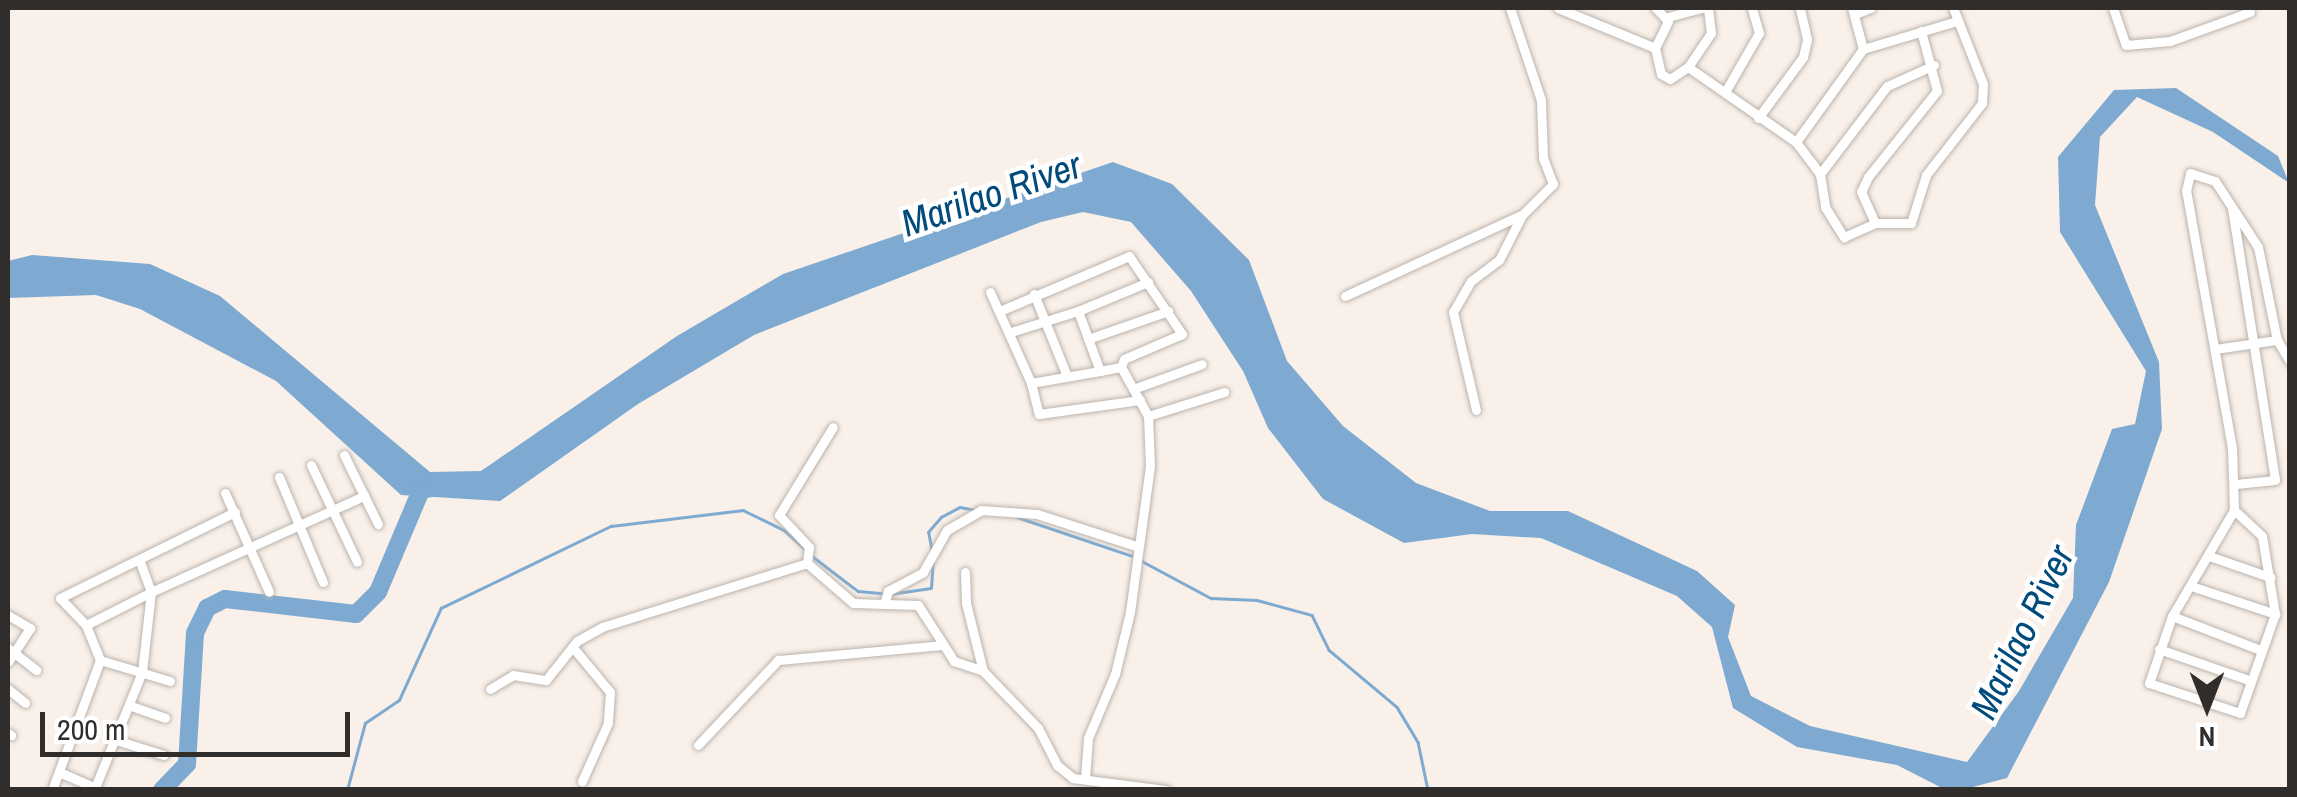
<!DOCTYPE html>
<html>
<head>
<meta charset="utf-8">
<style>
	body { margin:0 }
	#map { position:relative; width:2297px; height:797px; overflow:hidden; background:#f8f0e9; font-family:"Archivo Narrow",sans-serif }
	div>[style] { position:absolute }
	.water>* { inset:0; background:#7eaad1 }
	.stream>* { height:2.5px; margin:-1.25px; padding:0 1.25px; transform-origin:1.25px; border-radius:1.25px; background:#7eaad1 }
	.river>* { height:18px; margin:-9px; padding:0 9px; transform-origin:9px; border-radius:9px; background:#7eaad1 }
	.roads { filter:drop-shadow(0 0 2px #bbb3ac) drop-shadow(0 0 2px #bbb3ac) }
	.minor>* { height:9px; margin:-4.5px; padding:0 4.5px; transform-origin:4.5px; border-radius:4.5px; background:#fff }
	span { translate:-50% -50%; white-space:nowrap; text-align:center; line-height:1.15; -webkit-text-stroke:9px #fff; paint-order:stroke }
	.water-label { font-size:38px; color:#004b7c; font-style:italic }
	.frame { position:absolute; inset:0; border:10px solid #302d2a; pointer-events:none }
	.north { position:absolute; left:2157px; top:657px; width:100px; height:100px; -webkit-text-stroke:8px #fff; paint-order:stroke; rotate:180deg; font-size:28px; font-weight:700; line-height:40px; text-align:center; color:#302d2a }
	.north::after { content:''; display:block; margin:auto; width:35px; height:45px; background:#302d2a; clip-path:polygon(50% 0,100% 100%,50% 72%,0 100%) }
	.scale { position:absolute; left:40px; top:712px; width:310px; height:45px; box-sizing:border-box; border:5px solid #302d2a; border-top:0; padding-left:12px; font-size:30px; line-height:35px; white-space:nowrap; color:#302d2a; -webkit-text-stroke:8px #fff; paint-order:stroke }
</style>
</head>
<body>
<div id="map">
	<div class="water">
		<i style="clip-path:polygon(2176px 88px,2278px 156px,2289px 183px,2213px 132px,2137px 97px,2100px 137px,2095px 205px,2159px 362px,2162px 429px,2109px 582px,2007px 778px,1965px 789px,1944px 789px,1897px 765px,1797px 747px,1733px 708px,1712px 627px,1677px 596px,1541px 538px,1472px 534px,1404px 543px,1323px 499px,1268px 428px,1243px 371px,1191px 291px,1131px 222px,1083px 212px,1041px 222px,754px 335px,638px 404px,500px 501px,401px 495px,276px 381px,140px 309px,96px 295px,8px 298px,8px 261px,32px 255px,150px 264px,220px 296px,430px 472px,481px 471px,677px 336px,783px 274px,1113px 162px,1172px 184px,1249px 260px,1287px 361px,1343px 426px,1416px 483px,1490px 511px,1568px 511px,1697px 571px,1735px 605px,1728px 637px,1751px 696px,1810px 726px,1967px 762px,2019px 691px,2073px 598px,2076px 525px,2112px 429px,2135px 424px,2146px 371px,2060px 232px,2058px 157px,2114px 90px)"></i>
	</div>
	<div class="stream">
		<i style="left:1017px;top:517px;width:121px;rotate:18.7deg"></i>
		<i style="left:932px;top:552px;width:20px;rotate:-101deg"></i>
		<i style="left:928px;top:532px;width:20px;rotate:-49deg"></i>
		<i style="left:941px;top:517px;width:21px;rotate:-28deg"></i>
		<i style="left:960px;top:507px;width:15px;rotate:11deg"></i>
		<i style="left:812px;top:556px;width:58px;rotate:37.3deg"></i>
		<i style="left:858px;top:591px;width:24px;rotate:5deg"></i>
		<i style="left:1140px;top:560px;width:81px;rotate:28.2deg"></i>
		<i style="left:1211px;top:598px;width:46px;rotate:2.5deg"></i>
		<i style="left:1257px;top:600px;width:57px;rotate:15.3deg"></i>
		<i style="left:1312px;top:615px;width:39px;rotate:64deg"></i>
		<i style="left:1329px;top:650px;width:89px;rotate:40deg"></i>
		<i style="left:1397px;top:707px;width:41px;rotate:59deg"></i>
		<i style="left:1418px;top:742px;width:49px;rotate:78.2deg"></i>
		<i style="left:890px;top:594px;width:41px;rotate:-8.3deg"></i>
		<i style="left:931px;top:588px;width:28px;rotate:-86deg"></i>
		<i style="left:347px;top:790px;width:69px;rotate:-75deg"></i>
		<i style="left:365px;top:723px;width:41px;rotate:-34.1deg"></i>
		<i style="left:399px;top:700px;width:101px;rotate:-65.5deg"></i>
		<i style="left:441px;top:608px;width:189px;rotate:-25.8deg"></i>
		<i style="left:611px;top:526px;width:133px;rotate:-6.9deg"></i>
		<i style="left:743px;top:510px;width:46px;rotate:26deg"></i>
		<i style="left:784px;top:530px;width:30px;rotate:42deg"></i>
	</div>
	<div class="river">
		<i style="left:162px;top:790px;width:36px;rotate:-46deg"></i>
		<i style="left:187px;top:764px;width:131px;rotate:-86.5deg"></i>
		<i style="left:195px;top:633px;width:28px;rotate:-64deg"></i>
		<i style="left:207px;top:608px;width:20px;rotate:-27deg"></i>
		<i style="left:225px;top:599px;width:132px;rotate:6.5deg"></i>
		<i style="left:356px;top:614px;width:31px;rotate:-45deg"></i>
		<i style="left:378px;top:592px;width:111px;rotate:-67.1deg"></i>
		<i style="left:421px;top:490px;width:15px;rotate:-11deg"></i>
	</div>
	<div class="roads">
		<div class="minor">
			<i style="left:1558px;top:8px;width:105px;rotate:22.4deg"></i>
			<i style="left:1655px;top:48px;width:27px;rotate:77deg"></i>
			<i style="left:1661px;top:74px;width:10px;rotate:29deg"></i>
			<i style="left:1670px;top:79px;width:22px;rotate:-34deg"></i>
			<i style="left:1688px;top:67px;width:41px;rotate:-55.9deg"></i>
			<i style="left:1711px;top:33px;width:25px;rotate:-97deg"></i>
			<i style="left:2113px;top:8px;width:39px;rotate:71deg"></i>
			<i style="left:2126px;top:45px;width:44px;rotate:-5.2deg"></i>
			<i style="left:2170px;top:41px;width:85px;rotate:-19.9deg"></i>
			<i style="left:1855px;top:14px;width:17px;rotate:-21deg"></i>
			<i style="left:1668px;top:17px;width:35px;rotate:-15deg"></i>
			<i style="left:1655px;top:48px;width:30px;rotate:-64deg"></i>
			<i style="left:1668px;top:21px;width:18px;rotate:-133deg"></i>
			<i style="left:1863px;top:49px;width:98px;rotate:-16.6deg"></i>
			<i style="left:1934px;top:65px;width:51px;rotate:155.9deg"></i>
			<i style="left:1887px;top:86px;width:111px;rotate:127.3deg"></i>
			<i style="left:1820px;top:174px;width:33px;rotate:81deg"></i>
			<i style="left:1825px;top:207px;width:36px;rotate:58deg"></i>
			<i style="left:1844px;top:237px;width:34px;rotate:-24deg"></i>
			<i style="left:1875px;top:223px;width:36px"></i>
			<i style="left:1911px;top:223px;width:50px;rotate:-72.6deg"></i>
			<i style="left:1926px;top:175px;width:91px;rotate:-52.1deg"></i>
			<i style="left:1982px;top:103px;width:19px;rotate:-87deg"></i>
			<i style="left:1983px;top:84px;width:82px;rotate:-111.5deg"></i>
			<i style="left:1688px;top:67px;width:131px;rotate:34.8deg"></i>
			<i style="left:1796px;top:142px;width:40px;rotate:53deg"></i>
			<i style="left:1725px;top:92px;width:68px;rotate:-60deg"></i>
			<i style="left:1759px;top:33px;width:26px;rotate:-106deg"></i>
			<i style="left:1758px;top:118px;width:76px;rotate:-53.6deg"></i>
			<i style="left:1803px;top:57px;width:18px;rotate:-77deg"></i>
			<i style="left:1807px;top:39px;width:32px;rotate:-103deg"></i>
			<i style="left:1796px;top:142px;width:115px;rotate:-54.2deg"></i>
			<i style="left:1863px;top:49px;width:42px;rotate:-105deg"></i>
			<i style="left:2232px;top:208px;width:275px;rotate:81deg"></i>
			<i style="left:2275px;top:480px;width:39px;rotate:174deg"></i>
			<i style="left:1875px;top:223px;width:34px;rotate:-114deg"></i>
			<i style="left:1861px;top:192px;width:17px;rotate:-65deg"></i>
			<i style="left:1868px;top:177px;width:110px;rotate:-51.3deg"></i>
			<i style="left:1937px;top:91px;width:62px;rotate:-104.9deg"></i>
			<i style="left:990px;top:292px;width:100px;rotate:65.7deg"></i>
			<i style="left:1031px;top:383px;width:70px;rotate:-9.9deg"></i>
			<i style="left:1034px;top:294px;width:88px;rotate:68.1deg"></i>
			<i style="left:1345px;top:296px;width:192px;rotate:-24.7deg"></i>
			<i style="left:1002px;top:310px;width:138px;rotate:-23deg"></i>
			<i style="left:1129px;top:256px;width:94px;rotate:55.8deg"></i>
			<i style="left:1182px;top:334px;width:63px;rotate:156.7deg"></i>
			<i style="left:1124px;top:359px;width:9px;rotate:111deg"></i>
			<i style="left:1078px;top:311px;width:76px;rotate:-22.5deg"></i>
			<i style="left:1011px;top:332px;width:70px;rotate:-17.4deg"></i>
			<i style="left:1078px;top:311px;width:64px;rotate:69.9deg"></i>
			<i style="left:1100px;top:371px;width:21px;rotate:-11deg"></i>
			<i style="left:1121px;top:367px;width:56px;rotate:61.1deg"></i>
			<i style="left:1148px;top:416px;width:50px;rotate:87.7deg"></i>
			<i style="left:1150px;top:466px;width:147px;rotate:97.8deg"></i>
			<i style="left:1130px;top:612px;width:64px;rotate:103.6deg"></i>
			<i style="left:1115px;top:674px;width:69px;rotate:112.9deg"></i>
			<i style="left:1088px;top:738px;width:40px;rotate:94.3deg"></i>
			<i style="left:1088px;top:339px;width:85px;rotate:-19.3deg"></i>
			<i style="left:2215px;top:349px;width:63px;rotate:-8.3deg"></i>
			<i style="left:1031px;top:383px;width:32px;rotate:76deg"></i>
			<i style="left:1039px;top:414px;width:102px;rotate:-7.9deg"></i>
			<i style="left:1133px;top:389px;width:73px;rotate:-19.9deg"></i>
			<i style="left:1476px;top:410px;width:101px;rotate:-103.2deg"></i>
			<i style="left:1453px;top:312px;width:36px;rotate:-60deg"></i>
			<i style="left:1471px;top:281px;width:35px;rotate:-37deg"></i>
			<i style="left:1499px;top:260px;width:51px;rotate:-62.9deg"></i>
			<i style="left:1522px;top:215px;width:44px;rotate:-45deg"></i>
			<i style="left:1553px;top:184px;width:28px;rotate:-111deg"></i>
			<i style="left:1543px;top:158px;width:58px;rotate:-92deg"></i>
			<i style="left:1541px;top:100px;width:97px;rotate:-108.6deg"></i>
			<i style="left:1148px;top:416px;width:80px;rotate:-17.5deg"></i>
			<i style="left:344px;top:455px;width:77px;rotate:63.8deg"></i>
			<i style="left:311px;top:465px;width:107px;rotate:64.6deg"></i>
			<i style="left:279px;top:477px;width:114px;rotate:67.3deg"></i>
			<i style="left:225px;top:493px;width:108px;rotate:66deg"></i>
			<i style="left:2234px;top:510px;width:123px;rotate:120.3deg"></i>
			<i style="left:2172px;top:616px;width:71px;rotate:108.9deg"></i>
			<i style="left:2149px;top:683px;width:96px;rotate:18.2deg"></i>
			<i style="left:2240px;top:713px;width:105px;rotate:-70.5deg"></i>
			<i style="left:2275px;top:614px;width:79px;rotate:-99.5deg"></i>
			<i style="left:2262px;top:536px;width:38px;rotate:-137deg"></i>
			<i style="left:2234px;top:510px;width:62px;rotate:-91.8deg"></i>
			<i style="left:2232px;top:448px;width:261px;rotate:-100.1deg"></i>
			<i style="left:2186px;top:191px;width:18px;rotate:-77deg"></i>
			<i style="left:2190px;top:173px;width:26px;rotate:18deg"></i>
			<i style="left:2215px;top:181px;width:79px;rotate:56.9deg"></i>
			<i style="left:2258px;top:247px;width:95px;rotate:78.5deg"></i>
			<i style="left:2277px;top:340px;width:26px;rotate:59deg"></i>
			<i style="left:2209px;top:556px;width:65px;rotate:19deg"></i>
			<i style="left:807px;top:563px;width:16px;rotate:-83deg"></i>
			<i style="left:809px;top:547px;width:44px;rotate:-133.2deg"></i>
			<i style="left:779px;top:515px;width:103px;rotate:-58.5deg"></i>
			<i style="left:965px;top:572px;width:31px;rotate:88deg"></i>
			<i style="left:966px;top:603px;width:70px;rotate:76deg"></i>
			<i style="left:2191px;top:586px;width:89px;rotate:18.4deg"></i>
			<i style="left:884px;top:604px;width:14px;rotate:-73deg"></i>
			<i style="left:888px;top:591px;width:40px;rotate:-28deg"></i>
			<i style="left:923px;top:572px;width:48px;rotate:-60.3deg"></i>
			<i style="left:947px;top:530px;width:39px;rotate:-30deg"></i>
			<i style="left:981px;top:510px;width:56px;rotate:4.1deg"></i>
			<i style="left:1037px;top:514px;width:104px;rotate:17.9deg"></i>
			<i style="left:8px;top:615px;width:26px;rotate:31deg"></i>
			<i style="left:30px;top:628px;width:40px;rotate:122.9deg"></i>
			<i style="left:2172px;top:616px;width:92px;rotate:21deg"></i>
			<i style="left:86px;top:625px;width:73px;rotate:-26.9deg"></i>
			<i style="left:151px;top:592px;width:35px;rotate:-110deg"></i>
			<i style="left:8px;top:648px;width:36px;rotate:38deg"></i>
			<i style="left:2159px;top:649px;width:95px;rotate:19deg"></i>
			<i style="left:575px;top:650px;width:55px;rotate:50.2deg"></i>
			<i style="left:610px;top:692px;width:31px;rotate:94deg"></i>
			<i style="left:608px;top:723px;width:64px;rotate:114.1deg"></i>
			<i style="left:100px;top:660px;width:73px;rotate:16.7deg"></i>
			<i style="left:8px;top:689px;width:22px;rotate:39deg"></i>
			<i style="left:490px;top:689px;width:27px;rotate:-31deg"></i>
			<i style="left:513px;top:675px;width:33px;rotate:9deg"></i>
			<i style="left:546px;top:680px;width:50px;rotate:-51.5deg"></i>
			<i style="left:577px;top:641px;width:29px;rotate:-29deg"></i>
			<i style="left:602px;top:627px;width:215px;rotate:-17.3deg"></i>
			<i style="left:807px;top:563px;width:61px;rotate:41deg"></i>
			<i style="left:853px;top:603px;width:65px;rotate:1.8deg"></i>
			<i style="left:918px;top:605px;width:67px;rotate:57.3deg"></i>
			<i style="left:954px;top:661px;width:31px;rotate:19deg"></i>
			<i style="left:983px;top:671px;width:79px;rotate:46deg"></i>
			<i style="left:1038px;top:728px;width:42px;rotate:62.8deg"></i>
			<i style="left:1057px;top:765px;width:21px;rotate:39deg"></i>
			<i style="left:1073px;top:778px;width:94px;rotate:7.4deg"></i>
			<i style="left:131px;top:706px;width:36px;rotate:19deg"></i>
			<i style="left:8px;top:733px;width:4px;rotate:34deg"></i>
			<i style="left:116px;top:740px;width:50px;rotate:17.4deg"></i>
			<i style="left:698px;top:745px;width:117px;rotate:-46.7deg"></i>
			<i style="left:778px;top:660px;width:165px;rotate:-5.2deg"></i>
			<i style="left:59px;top:772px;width:40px;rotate:23.4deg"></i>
			<i style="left:52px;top:790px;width:139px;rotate:-69.7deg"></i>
			<i style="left:100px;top:660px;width:38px;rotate:-112deg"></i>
			<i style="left:86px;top:625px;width:37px;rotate:-134deg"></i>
			<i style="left:60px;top:598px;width:195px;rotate:-26.2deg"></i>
			<i style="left:94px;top:790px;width:127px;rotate:-67.9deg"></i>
			<i style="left:142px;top:672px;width:81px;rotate:-83.6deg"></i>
			<i style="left:151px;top:592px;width:234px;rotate:-24.3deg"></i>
		</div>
	</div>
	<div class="water-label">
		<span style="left:991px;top:194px;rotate:-19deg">Marilao River</span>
		<span style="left:2022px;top:632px;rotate:-64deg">Marilao River</span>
	</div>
	<div class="frame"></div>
	<div class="north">N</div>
	<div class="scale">200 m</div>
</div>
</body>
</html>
